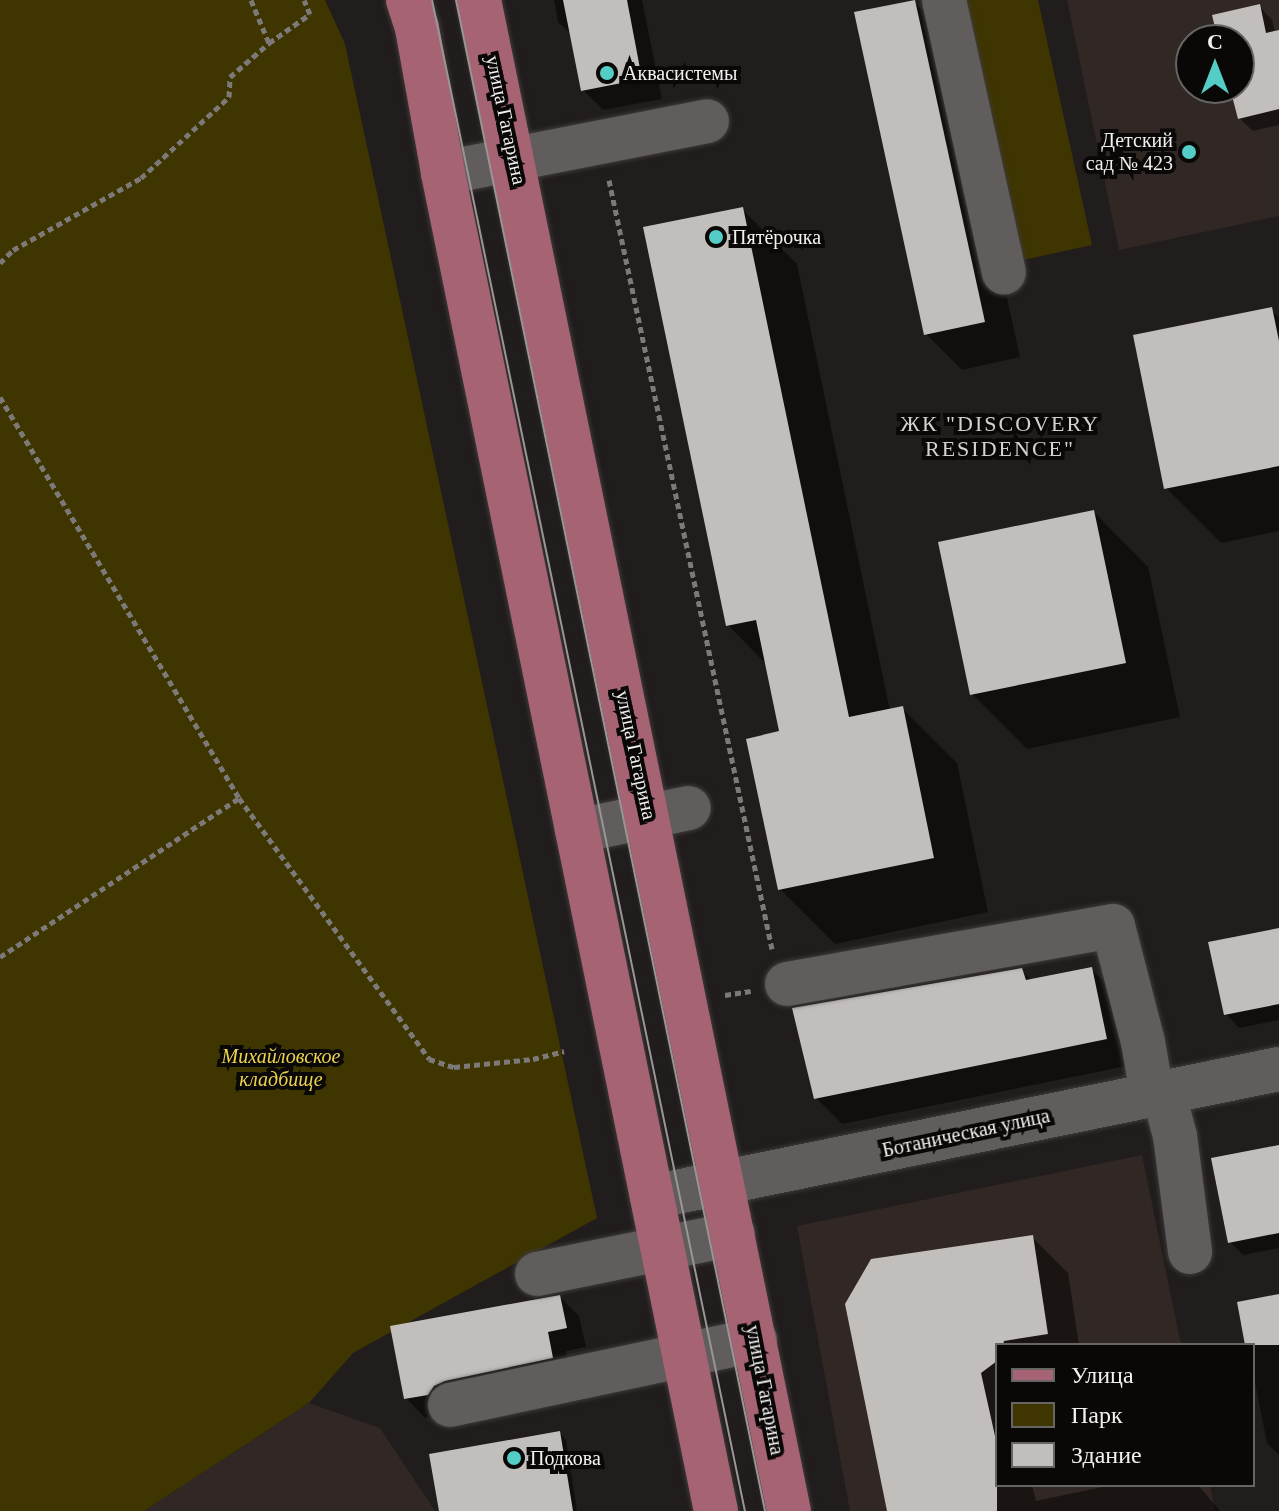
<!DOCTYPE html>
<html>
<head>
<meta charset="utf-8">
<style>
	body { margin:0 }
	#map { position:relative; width:1279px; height:1511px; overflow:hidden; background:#211d1c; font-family:"Times New Roman",serif }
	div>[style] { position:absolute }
	.built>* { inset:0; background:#312724 }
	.green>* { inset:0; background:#3e3500 }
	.shadow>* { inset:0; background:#0007 }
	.building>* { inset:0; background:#c2bebb }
	.path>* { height:5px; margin-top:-2.5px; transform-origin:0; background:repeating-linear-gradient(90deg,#7c7978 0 6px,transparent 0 10px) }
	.roads { filter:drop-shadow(0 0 2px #3d3a39) drop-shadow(0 0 2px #3d3a39) }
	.minor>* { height:44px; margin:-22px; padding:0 22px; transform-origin:22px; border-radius:22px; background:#615d5c }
	.major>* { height:44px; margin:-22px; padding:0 22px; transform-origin:22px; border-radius:22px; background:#a56373 }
	.tram>* { height:2px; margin:-1px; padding:0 1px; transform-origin:1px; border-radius:1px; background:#999695 }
	.dots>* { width:22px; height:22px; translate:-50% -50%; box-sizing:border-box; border:4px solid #090807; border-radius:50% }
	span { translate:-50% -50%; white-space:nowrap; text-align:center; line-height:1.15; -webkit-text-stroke:8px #090807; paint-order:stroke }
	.poi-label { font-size:20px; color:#f3f0f0 }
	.left { translate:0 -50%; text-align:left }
	.right { translate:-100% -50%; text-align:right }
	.street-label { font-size:20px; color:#f3f0f0 }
	.park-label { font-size:20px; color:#eed44e; font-style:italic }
	.neighbourhood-label { font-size:22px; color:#d6d0cf; letter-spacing:2px }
	.legend { position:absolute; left:995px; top:1343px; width:260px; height:144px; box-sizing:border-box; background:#090807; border:2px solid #676564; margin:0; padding:10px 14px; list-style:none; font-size:24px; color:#f3f0f0 }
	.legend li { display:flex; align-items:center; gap:16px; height:40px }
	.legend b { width:40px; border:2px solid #676564 }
	.north { position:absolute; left:1175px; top:24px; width:80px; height:80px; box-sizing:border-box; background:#090807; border:2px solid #676564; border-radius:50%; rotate:0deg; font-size:22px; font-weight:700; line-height:32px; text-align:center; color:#f3f0f0 }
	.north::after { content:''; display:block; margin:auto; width:28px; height:36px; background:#54cdc7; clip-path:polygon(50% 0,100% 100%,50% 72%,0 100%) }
</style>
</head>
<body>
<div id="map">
	<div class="built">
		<i style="clip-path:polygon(evenodd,1067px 0,1279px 0,1279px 216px,1119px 250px,1067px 0,1191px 40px,1239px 40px,1239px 88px,1191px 88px,1191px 40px)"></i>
		<i style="clip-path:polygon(1142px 1155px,1181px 1345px,997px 1345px,997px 1485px,1210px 1485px,1215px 1511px,850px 1511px,797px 1226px)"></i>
		<i style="clip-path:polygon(309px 1403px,380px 1428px,435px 1511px,144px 1511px)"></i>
	</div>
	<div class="green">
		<i style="clip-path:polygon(0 0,325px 0,345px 44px,597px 1218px,353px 1353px,309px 1403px,144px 1511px,0 1511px)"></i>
		<i style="clip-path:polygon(966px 0,1038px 0,1092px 245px,1023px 260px)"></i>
	</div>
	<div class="shadow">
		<i style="clip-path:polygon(554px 0,642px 0,662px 99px,603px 110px,583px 90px,572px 35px,558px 22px)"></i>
		<i style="clip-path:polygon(914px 2px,950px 38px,1020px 357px,962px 370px,926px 334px)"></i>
		<i style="clip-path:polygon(1259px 6px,1272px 20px,1275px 33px,1279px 32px,1279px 125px,1253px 131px,1239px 118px,1232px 88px,1239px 88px,1239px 40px,1220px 40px)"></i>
		<i style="clip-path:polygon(742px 209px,797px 264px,890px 711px,902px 708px,957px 763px,988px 912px,835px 944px,780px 889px,781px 733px,767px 665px,728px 625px)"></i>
		<i style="clip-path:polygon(1271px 310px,1279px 317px,1279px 531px,1221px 543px,1166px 488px)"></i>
		<i style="clip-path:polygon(1094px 512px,1148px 567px,1180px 717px,1027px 749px,972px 694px)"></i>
		<i style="clip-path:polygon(1279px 930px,1279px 1020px,1239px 1028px,1226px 1014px)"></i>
		<i style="clip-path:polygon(1091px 969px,1118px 995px,1132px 1065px,842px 1124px,816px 1098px,1021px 970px,1032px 981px)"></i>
		<i style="clip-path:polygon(1279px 1147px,1279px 1248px,1243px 1255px,1230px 1242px)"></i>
		<i style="clip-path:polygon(1032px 1237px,1068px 1273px,1079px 1345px,997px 1345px,997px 1485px,1032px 1485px,1036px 1501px,1112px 1485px,1198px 1485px,1220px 1511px,889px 1511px)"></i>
		<i style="clip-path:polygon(1279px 1296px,1279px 1455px,1267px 1443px,1253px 1373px,1253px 1345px,1248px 1345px)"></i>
		<i style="clip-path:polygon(560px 1297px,579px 1316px,586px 1347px,566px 1351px,571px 1376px,425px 1418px,406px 1398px)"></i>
		<i style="clip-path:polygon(560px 1433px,566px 1440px,577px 1511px,441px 1511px)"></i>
	</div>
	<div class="building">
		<i style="clip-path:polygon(563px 0,627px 0,642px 79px,581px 91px)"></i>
		<i style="clip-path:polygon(915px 0,985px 322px,924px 335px,854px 12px)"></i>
		<i style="clip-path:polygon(1260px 4px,1266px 33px,1279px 30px,1279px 109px,1238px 119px,1230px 88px,1239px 88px,1239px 40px,1218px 40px,1212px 15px)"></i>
		<i style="clip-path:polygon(743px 207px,849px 717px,903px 706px,934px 858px,778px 890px,746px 739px,779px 731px,756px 620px,726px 626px,643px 227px)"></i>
		<i style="clip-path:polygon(1272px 307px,1279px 341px,1279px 466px,1164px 489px,1133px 335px)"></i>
		<i style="clip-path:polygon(1094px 510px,1126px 663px,970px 695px,938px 542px)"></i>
		<i style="clip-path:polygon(1279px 928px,1279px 1004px,1224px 1015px,1208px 942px)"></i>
		<i style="clip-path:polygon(1092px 967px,1107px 1039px,814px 1099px,792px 1008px,1022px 968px,1026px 980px)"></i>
		<i style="clip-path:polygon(1279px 1145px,1279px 1233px,1228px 1243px,1211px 1158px)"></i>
		<i style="clip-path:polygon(1033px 1235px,1048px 1334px,1004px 1341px,1003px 1345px,997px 1345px,997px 1361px,981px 1373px,997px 1445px,997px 1511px,887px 1511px,845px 1304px,871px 1259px)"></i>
		<i style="clip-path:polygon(1279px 1294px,1279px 1345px,1245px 1345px,1237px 1302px)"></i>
		<i style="clip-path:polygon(560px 1295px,567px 1328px,548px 1332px,553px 1358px,445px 1381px,434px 1386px,428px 1395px,404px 1399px,390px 1326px)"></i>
		<i style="clip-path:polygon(560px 1431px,573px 1511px,439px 1511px,429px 1454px)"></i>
	</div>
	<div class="path">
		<i style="left:251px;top:0;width:47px;rotate:67.3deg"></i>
		<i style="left:269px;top:43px;width:50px;rotate:-35.3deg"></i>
		<i style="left:310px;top:14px;width:15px;rotate:-113deg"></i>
		<i style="left:609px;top:180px;width:786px;rotate:78.03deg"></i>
		<i style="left:0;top:263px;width:18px;rotate:-45deg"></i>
		<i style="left:13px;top:250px;width:147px;rotate:-29.4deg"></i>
		<i style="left:141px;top:178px;width:120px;rotate:-42.6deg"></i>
		<i style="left:229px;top:97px;width:20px;rotate:-87deg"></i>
		<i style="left:230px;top:77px;width:52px;rotate:-41.1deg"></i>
		<i style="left:0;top:397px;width:467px;rotate:59.2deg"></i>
		<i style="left:239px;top:798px;width:323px;rotate:53.9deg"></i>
		<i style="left:429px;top:1059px;width:26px;rotate:18deg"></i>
		<i style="left:454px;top:1067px;width:79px;rotate:-5.8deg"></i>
		<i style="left:533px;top:1059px;width:32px;rotate:-14deg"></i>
		<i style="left:0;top:957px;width:287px;rotate:-33.6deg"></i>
		<i style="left:725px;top:995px;width:26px;rotate:-9deg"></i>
	</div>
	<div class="roads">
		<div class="minor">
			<i style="left:944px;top:0;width:279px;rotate:77.6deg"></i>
			<i style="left:443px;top:173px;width:269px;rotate:-11.1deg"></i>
			<i style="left:577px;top:831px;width:114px;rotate:-11.6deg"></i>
			<i style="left:787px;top:984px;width:331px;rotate:-10.1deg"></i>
			<i style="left:1113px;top:926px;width:120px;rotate:75.5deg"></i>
			<i style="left:1143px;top:1042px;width:53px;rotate:80.2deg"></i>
			<i style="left:1163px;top:1091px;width:47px;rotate:75.1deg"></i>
			<i style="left:1175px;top:1136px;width:117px;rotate:82.6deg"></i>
			<i style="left:652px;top:1197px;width:640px;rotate:-11.54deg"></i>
			<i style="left:537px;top:1274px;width:200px;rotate:-11.5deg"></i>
			<i style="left:450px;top:1405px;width:312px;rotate:-12deg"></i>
		</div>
		<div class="major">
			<i style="left:408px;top:0;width:29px;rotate:72deg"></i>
			<i style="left:417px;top:28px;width:147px;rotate:79.8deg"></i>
			<i style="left:443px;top:173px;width:1366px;rotate:78.47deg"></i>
			<i style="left:479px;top:0;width:1542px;rotate:78.41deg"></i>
		</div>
	</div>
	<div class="tram">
		<i style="left:432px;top:0;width:1543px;rotate:78.3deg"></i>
		<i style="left:456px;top:0;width:1542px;rotate:78.44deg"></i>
	</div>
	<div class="dots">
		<i style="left:607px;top:73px;background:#54cdc7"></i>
		<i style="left:1189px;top:152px;background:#54cdc7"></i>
		<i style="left:716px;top:237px;background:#54cdc7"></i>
		<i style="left:514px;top:1458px;background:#54cdc7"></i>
	</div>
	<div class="poi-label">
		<span class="left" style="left:623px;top:73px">Аквасистемы</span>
		<span class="right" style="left:1173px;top:152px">Детский<br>сад № 423</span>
		<span class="left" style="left:732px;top:237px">Пятёрочка</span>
		<span class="left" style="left:530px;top:1458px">Подкова</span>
	</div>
	<div class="street-label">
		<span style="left:506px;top:120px;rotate:78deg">улица Гагарина</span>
		<span style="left:636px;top:755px;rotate:78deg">улица Гагарина</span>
		<span style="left:966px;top:1133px;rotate:-12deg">Ботаническая улица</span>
		<span style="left:765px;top:1390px;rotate:79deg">улица Гагарина</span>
	</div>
	<div class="park-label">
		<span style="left:281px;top:1068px">Михайловское<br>кладбище</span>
	</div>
	<div class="neighbourhood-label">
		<span style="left:1000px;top:436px">ЖК "DISCOVERY<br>RESIDENCE"</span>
	</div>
	<ul class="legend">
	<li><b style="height:10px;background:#a56373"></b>Улица</li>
	<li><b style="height:22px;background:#3e3500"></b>Парк</li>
	<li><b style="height:22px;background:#c2bebb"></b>Здание</li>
	</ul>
	<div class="north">С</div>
</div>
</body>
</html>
